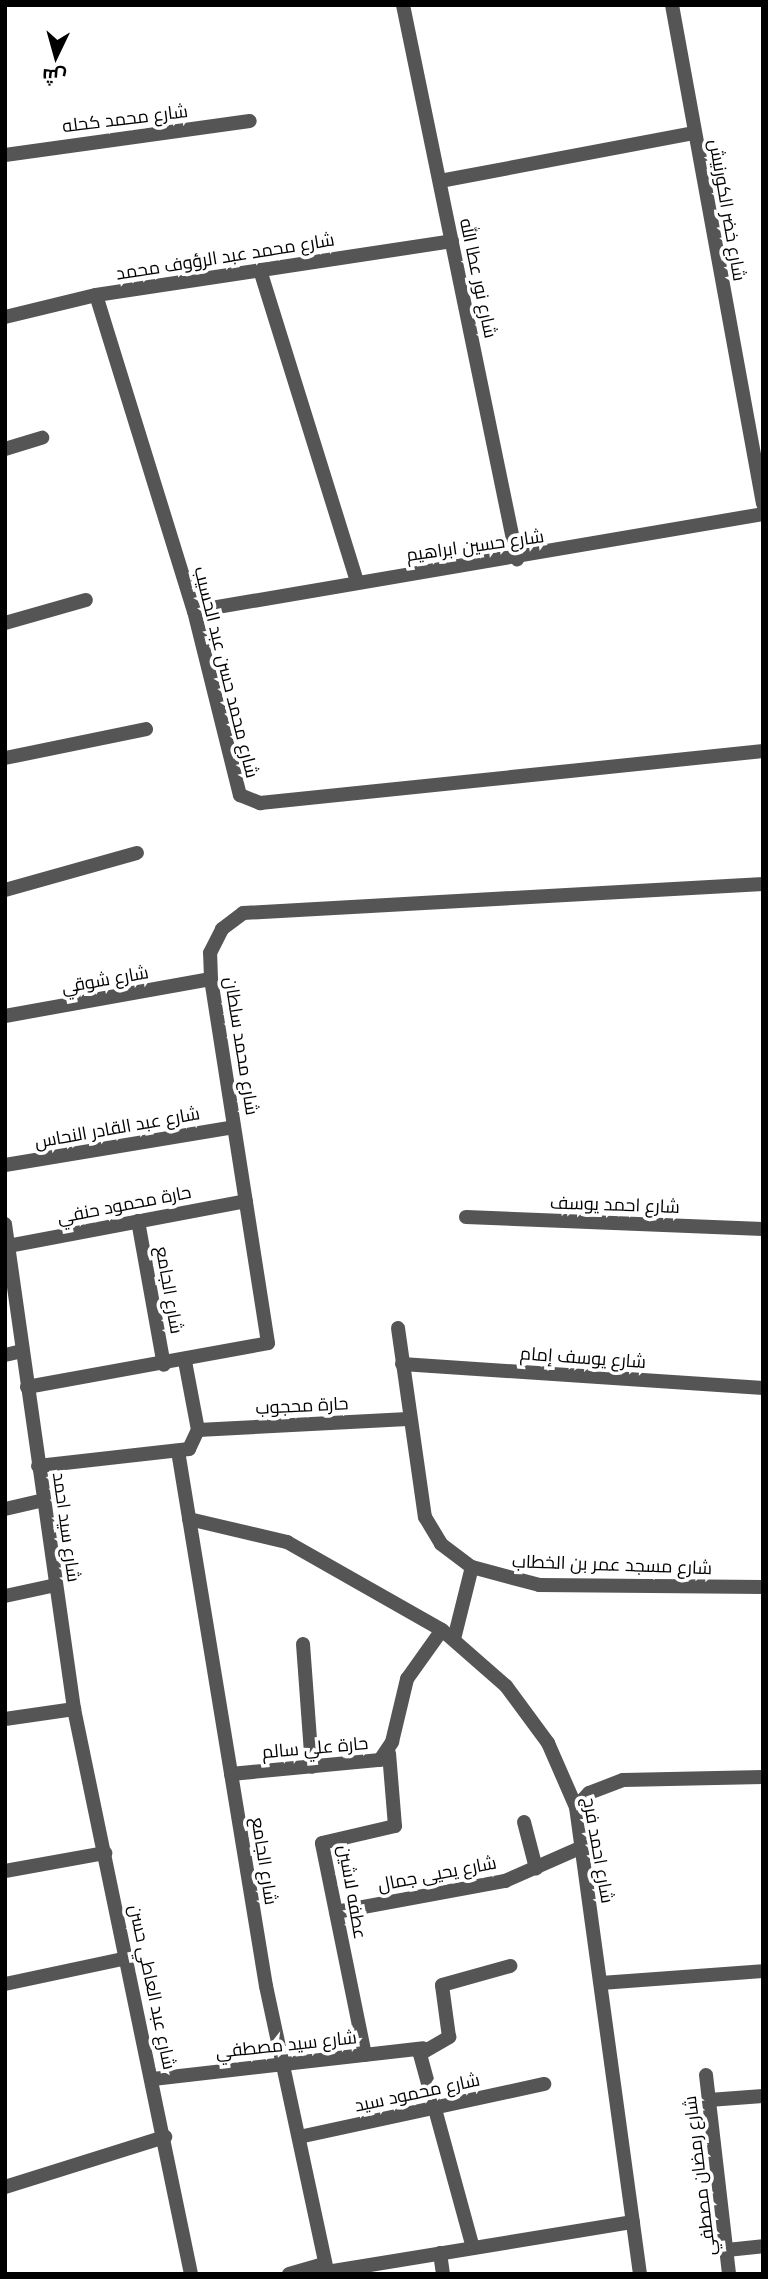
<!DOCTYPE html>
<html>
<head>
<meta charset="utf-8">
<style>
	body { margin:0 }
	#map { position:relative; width:768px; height:2279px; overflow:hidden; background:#fff; font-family:"Noto Sans",Cairo,sans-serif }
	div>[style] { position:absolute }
	.minor>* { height:14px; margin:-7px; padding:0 7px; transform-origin:7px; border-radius:7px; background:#555 }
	span { translate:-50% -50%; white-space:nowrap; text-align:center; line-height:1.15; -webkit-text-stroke:7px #fff; paint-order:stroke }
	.street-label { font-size:18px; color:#000 }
	.frame { position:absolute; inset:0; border:7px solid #000; pointer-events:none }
	.north { position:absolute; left:21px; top:21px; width:70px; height:70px; -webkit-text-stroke:5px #fff; paint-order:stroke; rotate:185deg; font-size:19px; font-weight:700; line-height:28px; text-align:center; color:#000 }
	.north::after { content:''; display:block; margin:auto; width:24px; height:32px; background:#000; clip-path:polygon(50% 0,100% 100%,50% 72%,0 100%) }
</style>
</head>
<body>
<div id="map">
	<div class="minor">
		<i style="left:403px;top:5px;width:566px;rotate:78.37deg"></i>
		<i style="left:672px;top:5px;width:507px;rotate:79.66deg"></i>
		<i style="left:5px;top:155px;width:247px;rotate:-7.9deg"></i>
		<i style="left:440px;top:181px;width:259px;rotate:-10.7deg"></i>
		<i style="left:260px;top:270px;width:326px;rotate:72.7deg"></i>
		<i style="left:96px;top:295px;width:331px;rotate:72.8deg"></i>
		<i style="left:194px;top:611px;width:190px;rotate:76deg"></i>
		<i style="left:240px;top:795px;width:22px;rotate:22deg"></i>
		<i style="left:260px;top:803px;width:506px;rotate:-5.9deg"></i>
		<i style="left:5px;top:317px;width:94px;rotate:-13.6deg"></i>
		<i style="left:96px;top:295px;width:360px;rotate:-8.6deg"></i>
		<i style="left:5px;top:449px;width:39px;rotate:-17deg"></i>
		<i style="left:194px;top:611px;width:577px;rotate:-9.67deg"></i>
		<i style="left:5px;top:623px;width:84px;rotate:-15.9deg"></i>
		<i style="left:5px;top:758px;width:144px;rotate:-11.6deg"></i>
		<i style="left:5px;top:890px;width:137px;rotate:-15.7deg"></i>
		<i style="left:5px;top:1016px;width:209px;rotate:-10.2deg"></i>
		<i style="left:5px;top:1165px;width:232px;rotate:-9.4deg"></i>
		<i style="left:466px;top:1217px;width:297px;rotate:2.3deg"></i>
		<i style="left:138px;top:1221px;width:146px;rotate:79.8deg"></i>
		<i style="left:5px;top:1224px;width:490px;rotate:81.9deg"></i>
		<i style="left:74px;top:1709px;width:577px;rotate:78.3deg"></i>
		<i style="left:8px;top:1246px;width:242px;rotate:-10.7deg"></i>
		<i style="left:398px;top:1328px;width:191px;rotate:81.9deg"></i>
		<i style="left:425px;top:1517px;width:31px;rotate:59deg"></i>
		<i style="left:441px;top:1544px;width:39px;rotate:37deg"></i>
		<i style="left:472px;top:1567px;width:69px;rotate:15deg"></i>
		<i style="left:539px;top:1585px;width:224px;rotate:0.5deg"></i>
		<i style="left:5px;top:1355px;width:17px;rotate:-13deg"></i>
		<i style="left:402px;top:1364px;width:362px;rotate:3.8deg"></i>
		<i style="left:27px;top:1387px;width:245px;rotate:-10.3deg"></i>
		<i style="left:268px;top:1343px;width:368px;rotate:-98.9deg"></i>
		<i style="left:211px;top:979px;width:26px;rotate:-92deg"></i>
		<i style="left:210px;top:953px;width:27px;rotate:-63deg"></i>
		<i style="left:222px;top:929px;width:26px;rotate:-37deg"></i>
		<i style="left:243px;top:913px;width:521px;rotate:-3.19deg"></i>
		<i style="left:198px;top:1430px;width:210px;rotate:-3deg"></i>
		<i style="left:178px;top:1451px;width:542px;rotate:80.66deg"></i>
		<i style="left:266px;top:1986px;width:295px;rotate:77.9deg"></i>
		<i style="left:38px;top:1466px;width:152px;rotate:-6.4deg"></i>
		<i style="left:189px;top:1449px;width:21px;rotate:-65deg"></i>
		<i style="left:198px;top:1430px;width:70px;rotate:-100.7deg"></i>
		<i style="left:5px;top:1509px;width:40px;rotate:-13deg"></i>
		<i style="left:189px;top:1519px;width:101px;rotate:13.2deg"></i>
		<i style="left:287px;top:1542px;width:178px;rotate:29.6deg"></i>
		<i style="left:442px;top:1630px;width:85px;rotate:41.2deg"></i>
		<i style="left:506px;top:1686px;width:71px;rotate:53.6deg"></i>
		<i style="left:548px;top:1743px;width:70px;rotate:66.4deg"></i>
		<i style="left:576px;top:1807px;width:471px;rotate:82.2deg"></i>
		<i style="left:5px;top:1596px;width:52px;rotate:-12.2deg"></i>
		<i style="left:454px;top:1639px;width:74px;rotate:-76deg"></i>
		<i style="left:303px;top:1644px;width:123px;rotate:85.8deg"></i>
		<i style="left:5px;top:1719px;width:70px;rotate:-8.2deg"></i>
		<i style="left:231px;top:1774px;width:150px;rotate:-5.4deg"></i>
		<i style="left:380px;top:1760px;width:22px;rotate:-56deg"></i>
		<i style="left:392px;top:1742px;width:65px;rotate:-76.6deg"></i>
		<i style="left:407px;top:1679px;width:60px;rotate:-54.5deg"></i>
		<i style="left:576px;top:1807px;width:19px;rotate:-47deg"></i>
		<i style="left:589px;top:1793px;width:36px;rotate:-21deg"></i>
		<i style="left:623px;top:1780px;width:140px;rotate:-1.2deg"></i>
		<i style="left:524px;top:1822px;width:48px;rotate:75.4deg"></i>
		<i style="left:5px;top:1871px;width:102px;rotate:-10.2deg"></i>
		<i style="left:336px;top:1912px;width:172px;rotate:-10.4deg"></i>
		<i style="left:505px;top:1881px;width:84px;rotate:-23.8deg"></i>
		<i style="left:601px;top:1983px;width:162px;rotate:-4.2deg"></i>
		<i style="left:5px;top:1984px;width:125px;rotate:-12deg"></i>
		<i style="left:365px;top:2055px;width:216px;rotate:-101.5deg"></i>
		<i style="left:322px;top:1843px;width:75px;rotate:-13.1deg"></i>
		<i style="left:395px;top:1826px;width:73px;rotate:-94.7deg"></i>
		<i style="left:706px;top:2075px;width:200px;rotate:83.4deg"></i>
		<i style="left:153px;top:2079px;width:272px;rotate:-6.5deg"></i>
		<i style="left:709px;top:2100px;width:54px;rotate:-4.2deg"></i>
		<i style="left:299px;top:2137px;width:251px;rotate:-12.2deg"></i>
		<i style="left:5px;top:2187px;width:168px;rotate:-17.4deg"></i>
		<i style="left:473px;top:2248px;width:201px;rotate:-105.3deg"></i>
		<i style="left:420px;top:2054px;width:34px;rotate:-30deg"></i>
		<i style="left:449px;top:2037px;width:52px;rotate:-97.7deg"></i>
		<i style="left:442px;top:1985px;width:71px;rotate:-15.6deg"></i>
		<i style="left:727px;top:2250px;width:36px;rotate:-6deg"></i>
		<i style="left:440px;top:2253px;width:21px;rotate:82deg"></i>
		<i style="left:327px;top:2272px;width:310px;rotate:-9.3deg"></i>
		<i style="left:289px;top:2274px;width:37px;rotate:-16deg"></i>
	</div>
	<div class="street-label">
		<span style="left:125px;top:118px;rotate:-7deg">شارع محمد كحله</span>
		<span style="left:728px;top:210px;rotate:80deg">شارع خضر الكورنيش</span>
		<span style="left:225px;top:256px;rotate:-9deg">شارع محمد عبد الرؤوف محمد</span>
		<span style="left:479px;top:278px;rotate:78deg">شارع نور عطا الله</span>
		<span style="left:475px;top:545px;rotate:-8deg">شارع حسين ابراهيم</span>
		<span style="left:227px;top:672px;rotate:76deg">شارع محمد حسن عبد الحسيب</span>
		<span style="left:105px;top:979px;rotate:-10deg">شارع شوقي</span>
		<span style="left:242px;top:1046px;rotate:81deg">شارع محمد سلطان</span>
		<span style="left:117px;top:1127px;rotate:-10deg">شارع عبد القادر النحاس</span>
		<span style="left:124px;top:1204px;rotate:-11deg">حارة محمود حنفي</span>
		<span style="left:615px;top:1204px;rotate:2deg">شارع احمد يوسف</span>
		<span style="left:170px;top:1290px;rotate:80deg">شارع الجامع</span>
		<span style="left:583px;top:1357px;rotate:4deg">شارع يوسف إمام</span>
		<span style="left:302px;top:1405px;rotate:-3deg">حارة محجوب</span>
		<span style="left:67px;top:1527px;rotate:82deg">شارع سيد احمد</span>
		<span style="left:612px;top:1564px;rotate:2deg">شارع مسجد عمر بن الخطاب</span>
		<span style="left:315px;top:1747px;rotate:-5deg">حارة علي سالم</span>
		<span style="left:599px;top:1850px;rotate:80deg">شارع احمد فرج</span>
		<span style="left:265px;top:1861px;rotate:81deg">شارع الجامع</span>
		<span style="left:437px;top:1873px;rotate:-11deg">شارع يحيى جمال</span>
		<span style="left:353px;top:1892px;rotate:80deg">عطفه لاشين</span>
		<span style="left:153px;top:1987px;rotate:78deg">شارع عبد العاطي حسن</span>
		<span style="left:286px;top:2044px;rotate:-6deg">شارع سيد مصطفي</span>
		<span style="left:417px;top:2092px;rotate:-12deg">شارع محمود سيد</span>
		<span style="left:699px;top:2176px;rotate:-97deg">شارع رمضان مصطفي</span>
	</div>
	<div class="frame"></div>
	<div class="north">ش</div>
</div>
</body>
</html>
